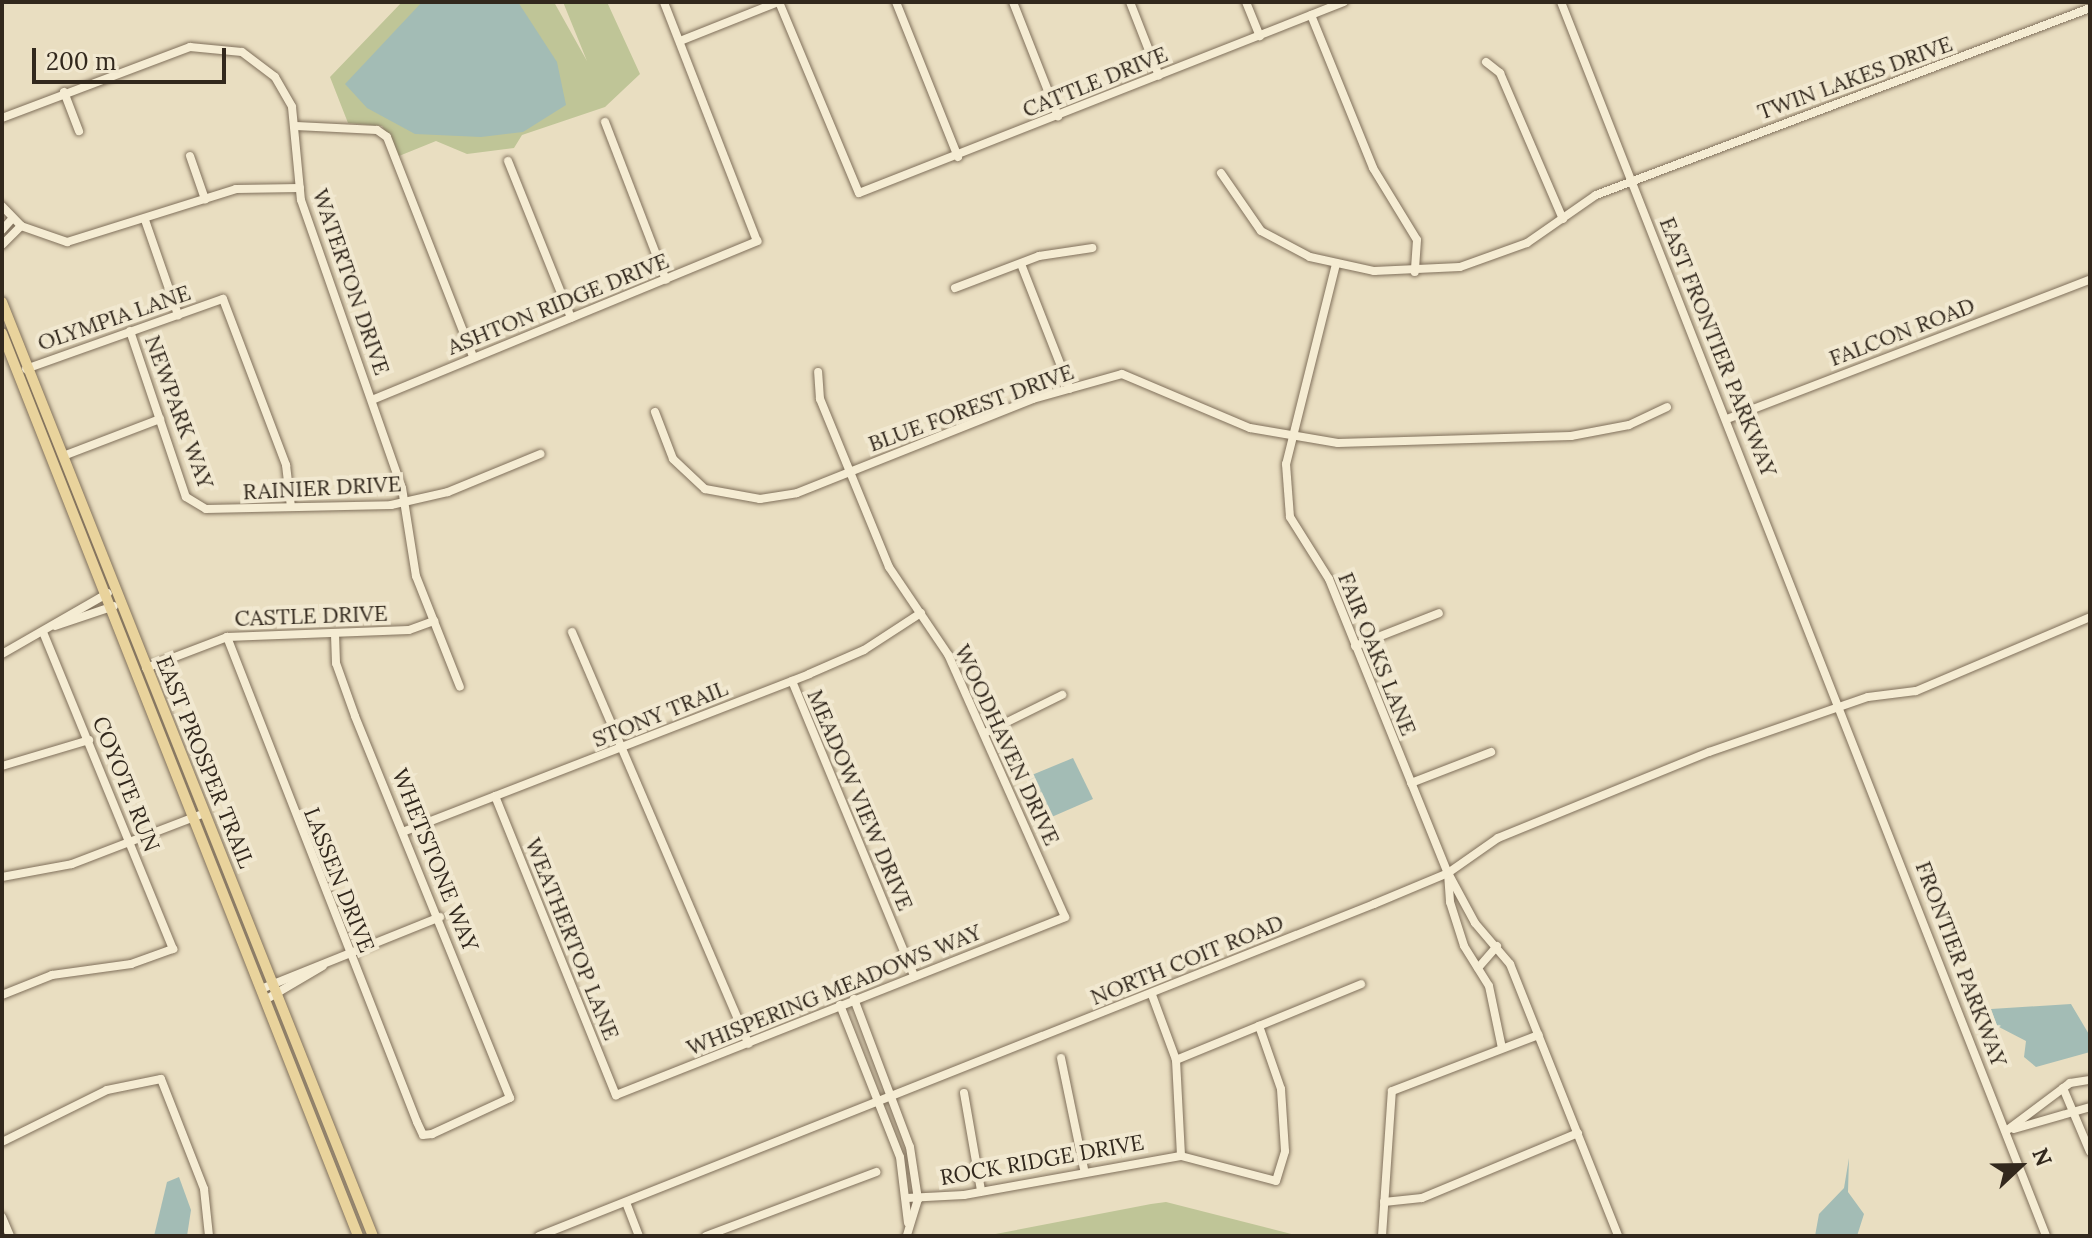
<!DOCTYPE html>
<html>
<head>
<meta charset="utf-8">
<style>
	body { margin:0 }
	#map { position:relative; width:2092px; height:1238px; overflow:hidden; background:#e9dec1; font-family:Lora,serif }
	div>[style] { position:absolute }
	.green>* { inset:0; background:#bfc597 }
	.water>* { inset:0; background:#a3bcb5 }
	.roads { filter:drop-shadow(0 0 2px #80705b) drop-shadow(0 0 2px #80705b) }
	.minor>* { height:8px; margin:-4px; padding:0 4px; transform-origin:4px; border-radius:4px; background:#f5ecd3 }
	.major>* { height:10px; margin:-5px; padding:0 5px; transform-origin:5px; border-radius:5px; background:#e9d39c }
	span { translate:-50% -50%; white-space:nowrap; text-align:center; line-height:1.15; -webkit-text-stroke:8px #f1e8d0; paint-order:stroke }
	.street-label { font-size:22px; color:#32281d }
	.frame { position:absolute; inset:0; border:4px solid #32281d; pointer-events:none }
	.north { position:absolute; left:1980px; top:1126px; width:80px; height:80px; -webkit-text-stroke:6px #f1e8d0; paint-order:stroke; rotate:68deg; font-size:22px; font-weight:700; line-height:32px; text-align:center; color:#32281d }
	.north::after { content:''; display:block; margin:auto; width:28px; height:36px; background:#32281d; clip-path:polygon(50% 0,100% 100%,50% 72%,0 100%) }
	.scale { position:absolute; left:32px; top:48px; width:194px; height:36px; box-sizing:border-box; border:4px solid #32281d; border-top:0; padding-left:10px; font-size:24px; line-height:28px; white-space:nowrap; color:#32281d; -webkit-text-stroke:6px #f1e8d0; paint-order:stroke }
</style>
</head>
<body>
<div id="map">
	<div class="green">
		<i style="clip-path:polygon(402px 2px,554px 2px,587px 61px,563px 2px,607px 2px,640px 74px,605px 107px,522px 135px,514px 148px,467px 154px,436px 141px,399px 156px,382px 126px,348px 123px,330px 77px)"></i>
		<i style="clip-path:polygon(1166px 1202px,1299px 1236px,985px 1236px,1151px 1204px)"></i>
	</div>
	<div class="water">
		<i style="clip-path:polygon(422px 2px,518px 2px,557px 62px,566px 105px,523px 132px,481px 137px,415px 134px,367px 108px,345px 84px)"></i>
		<i style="clip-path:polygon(1073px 758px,1093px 799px,1047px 819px,1027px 777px)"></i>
		<i style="clip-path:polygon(2071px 1004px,2090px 1036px,2090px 1052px,2036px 1067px,2024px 1057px,2026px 1041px,1997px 1026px,1991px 1009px)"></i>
		<i style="clip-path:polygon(1849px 1158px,1848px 1192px,1864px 1214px,1857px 1236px,1815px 1236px,1819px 1214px,1844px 1188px)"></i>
		<i style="clip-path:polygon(179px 1177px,191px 1210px,187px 1236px,154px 1236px,167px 1182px)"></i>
	</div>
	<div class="roads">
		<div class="minor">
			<i style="left:779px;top:2px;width:207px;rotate:67.3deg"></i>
			<i style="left:859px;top:193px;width:521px;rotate:-21.5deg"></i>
			<i style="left:896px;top:2px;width:167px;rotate:68.2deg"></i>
			<i style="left:1013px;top:2px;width:123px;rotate:68.5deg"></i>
			<i style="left:1130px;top:2px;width:79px;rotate:68.6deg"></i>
			<i style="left:1246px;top:2px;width:37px;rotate:68deg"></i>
			<i style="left:1561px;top:2px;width:1326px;rotate:68.54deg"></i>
			<i style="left:1311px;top:15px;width:165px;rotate:67.9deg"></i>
			<i style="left:1373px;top:168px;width:84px;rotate:58.6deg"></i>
			<i style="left:1417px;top:240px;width:32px;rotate:94deg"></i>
			<i style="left:680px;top:41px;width:105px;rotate:-21.7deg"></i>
			<i style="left:1486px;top:62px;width:18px;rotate:38deg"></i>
			<i style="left:1500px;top:73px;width:159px;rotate:66.7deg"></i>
			<i style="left:64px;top:92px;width:42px;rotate:69deg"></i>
			<i style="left:2px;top:118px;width:201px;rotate:-20.7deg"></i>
			<i style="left:190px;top:47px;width:52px;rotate:5.5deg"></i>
			<i style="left:242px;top:52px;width:41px;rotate:37.1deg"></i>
			<i style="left:275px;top:77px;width:34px;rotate:60deg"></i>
			<i style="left:292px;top:107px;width:93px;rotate:84.5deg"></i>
			<i style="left:301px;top:200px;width:305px;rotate:70.7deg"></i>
			<i style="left:402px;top:488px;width:89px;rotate:81deg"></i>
			<i style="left:416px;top:576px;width:119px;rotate:68.4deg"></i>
			<i style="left:605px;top:122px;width:169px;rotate:68.9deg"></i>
			<i style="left:296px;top:126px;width:81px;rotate:2.8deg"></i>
			<i style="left:377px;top:130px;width:12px;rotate:35deg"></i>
			<i style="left:387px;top:137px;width:236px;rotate:68.6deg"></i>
			<i style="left:190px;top:156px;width:46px;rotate:70.8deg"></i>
			<i style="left:508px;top:161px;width:169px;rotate:68.1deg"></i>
			<i style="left:1221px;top:173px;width:70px;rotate:55.4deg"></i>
			<i style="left:1261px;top:231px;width:55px;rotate:28deg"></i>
			<i style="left:1310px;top:257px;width:66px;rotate:12.3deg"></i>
			<i style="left:1374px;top:271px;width:86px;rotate:-2.7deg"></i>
			<i style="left:1460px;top:267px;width:71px;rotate:-19.7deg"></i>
			<i style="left:1527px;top:243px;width:84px;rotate:-34.8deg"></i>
			<i style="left:1596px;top:195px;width:528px;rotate:-20.73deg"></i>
			<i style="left:2px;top:206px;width:28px;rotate:46deg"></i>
			<i style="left:21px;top:226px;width:49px;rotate:19.2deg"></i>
			<i style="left:67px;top:242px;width:177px;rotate:-17.4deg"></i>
			<i style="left:236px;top:189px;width:64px;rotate:-0.9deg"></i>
			<i style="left:145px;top:220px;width:101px;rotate:70.8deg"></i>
			<i style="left:2px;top:230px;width:15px;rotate:-48deg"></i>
			<i style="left:2px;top:245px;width:27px;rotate:-45deg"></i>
			<i style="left:1021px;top:264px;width:134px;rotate:68.6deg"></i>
			<i style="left:1336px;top:264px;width:206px;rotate:104deg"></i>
			<i style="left:1286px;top:464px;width:53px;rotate:85.7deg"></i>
			<i style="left:1290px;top:517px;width:73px;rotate:57.8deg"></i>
			<i style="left:1329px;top:579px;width:317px;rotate:68deg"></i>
			<i style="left:1448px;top:873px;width:57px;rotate:61.6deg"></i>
			<i style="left:1475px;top:923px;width:54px;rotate:49.5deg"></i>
			<i style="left:1510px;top:964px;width:293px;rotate:68.3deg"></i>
			<i style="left:955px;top:288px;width:90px;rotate:-20.9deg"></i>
			<i style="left:1039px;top:256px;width:54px;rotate:-8.6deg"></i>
			<i style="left:130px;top:331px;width:175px;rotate:71.4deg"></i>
			<i style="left:186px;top:497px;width:23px;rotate:31deg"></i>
			<i style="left:206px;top:509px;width:185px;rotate:-1.2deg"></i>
			<i style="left:391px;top:505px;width:58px;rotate:-12.8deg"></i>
			<i style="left:448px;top:492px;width:100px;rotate:-22.4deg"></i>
			<i style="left:26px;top:369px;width:209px;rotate:-19.6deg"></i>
			<i style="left:223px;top:299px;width:178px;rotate:69.2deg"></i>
			<i style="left:286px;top:465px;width:42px;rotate:83.2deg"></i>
			<i style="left:372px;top:400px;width:417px;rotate:-22.4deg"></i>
			<i style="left:757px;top:241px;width:256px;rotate:-111.3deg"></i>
			<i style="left:655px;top:412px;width:50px;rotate:69deg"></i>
			<i style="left:673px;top:459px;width:44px;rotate:43.2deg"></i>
			<i style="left:705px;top:489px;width:56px;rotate:10.3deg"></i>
			<i style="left:760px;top:499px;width:37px;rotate:-9deg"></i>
			<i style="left:797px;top:493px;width:254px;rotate:-21.7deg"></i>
			<i style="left:1033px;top:399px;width:92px;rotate:-15.7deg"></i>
			<i style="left:1122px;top:374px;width:139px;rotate:22.9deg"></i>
			<i style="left:1250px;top:428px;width:89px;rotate:9.7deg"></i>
			<i style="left:1338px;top:443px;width:233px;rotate:-1.7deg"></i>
			<i style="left:1571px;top:436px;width:59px;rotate:-10.7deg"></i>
			<i style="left:1629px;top:425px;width:42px;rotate:-25.3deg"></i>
			<i style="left:1727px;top:419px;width:389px;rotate:-21deg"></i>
			<i style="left:63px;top:456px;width:104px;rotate:-20.9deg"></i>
			<i style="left:55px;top:626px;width:62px;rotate:-18.7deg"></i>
			<i style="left:572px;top:632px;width:448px;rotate:66.8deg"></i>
			<i style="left:227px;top:637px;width:521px;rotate:68.61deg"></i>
			<i style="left:417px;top:1122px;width:14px;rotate:65deg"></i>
			<i style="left:423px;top:1135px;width:9px;rotate:-6deg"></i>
			<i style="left:432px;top:1134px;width:86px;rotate:-24.8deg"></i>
			<i style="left:510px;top:1098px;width:412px;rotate:-112.1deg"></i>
			<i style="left:355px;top:716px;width:56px;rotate:-109.7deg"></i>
			<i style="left:336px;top:663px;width:30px;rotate:-92deg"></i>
			<i style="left:1355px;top:646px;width:90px;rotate:-21.4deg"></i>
			<i style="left:2px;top:654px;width:122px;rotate:-29.9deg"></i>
			<i style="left:146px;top:668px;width:87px;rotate:-20.9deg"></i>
			<i style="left:227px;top:637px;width:182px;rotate:-2.2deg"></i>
			<i style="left:409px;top:630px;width:27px;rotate:-20deg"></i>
			<i style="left:792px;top:681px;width:319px;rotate:67.5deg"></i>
			<i style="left:987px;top:732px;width:84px;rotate:-26.3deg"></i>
			<i style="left:2px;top:766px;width:91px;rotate:-16.6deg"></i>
			<i style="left:1411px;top:783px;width:86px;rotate:-21.2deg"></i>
			<i style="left:495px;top:796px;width:323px;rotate:68deg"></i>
			<i style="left:616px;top:1095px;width:483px;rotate:-21.6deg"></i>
			<i style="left:1065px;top:917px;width:286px;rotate:-114deg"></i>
			<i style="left:949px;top:656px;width:107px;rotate:-124deg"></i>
			<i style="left:889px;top:567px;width:182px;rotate:-112.3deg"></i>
			<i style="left:820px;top:399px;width:27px;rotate:-94deg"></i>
			<i style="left:405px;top:831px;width:433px;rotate:-21.2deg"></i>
			<i style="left:809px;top:674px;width:60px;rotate:-23.6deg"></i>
			<i style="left:864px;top:650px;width:68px;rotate:-33deg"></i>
			<i style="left:1448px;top:873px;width:29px;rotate:86deg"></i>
			<i style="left:1450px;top:902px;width:46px;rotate:72.3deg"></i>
			<i style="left:1464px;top:946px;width:47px;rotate:58deg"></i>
			<i style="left:1489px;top:986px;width:63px;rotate:78.2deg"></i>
			<i style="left:2px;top:877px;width:71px;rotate:-10.5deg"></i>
			<i style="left:72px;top:864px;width:142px;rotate:-21deg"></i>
			<i style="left:1478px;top:968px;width:29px;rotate:-49deg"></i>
			<i style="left:261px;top:989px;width:193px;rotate:-21.9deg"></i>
			<i style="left:2px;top:995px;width:54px;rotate:-21.8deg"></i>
			<i style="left:52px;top:975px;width:80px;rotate:-7.9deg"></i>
			<i style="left:131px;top:964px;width:45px;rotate:-19.7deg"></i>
			<i style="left:173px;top:949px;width:340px;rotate:-112.3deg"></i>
			<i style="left:1152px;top:995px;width:69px;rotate:69.7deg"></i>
			<i style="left:1176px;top:1060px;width:96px;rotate:87deg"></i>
			<i style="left:854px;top:999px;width:158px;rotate:69.3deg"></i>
			<i style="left:910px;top:1147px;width:53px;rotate:81.3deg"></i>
			<i style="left:918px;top:1199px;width:39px;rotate:107deg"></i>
			<i style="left:265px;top:1000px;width:67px;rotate:-30.4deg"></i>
			<i style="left:840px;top:1005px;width:163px;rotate:68.5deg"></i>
			<i style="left:900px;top:1157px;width:66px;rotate:83.1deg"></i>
			<i style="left:1061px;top:1058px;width:113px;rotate:78.3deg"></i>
			<i style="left:1176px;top:1060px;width:200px;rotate:-22.3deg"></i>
			<i style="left:2063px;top:1088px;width:69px;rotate:67.1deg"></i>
			<i style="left:964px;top:1093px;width:98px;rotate:80.1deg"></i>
			<i style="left:2014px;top:1129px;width:79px;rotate:-16.1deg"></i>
			<i style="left:2006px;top:1131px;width:80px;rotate:-36.9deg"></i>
			<i style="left:2070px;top:1083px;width:20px;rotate:-9deg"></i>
			<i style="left:2px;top:1142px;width:117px;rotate:-26.3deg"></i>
			<i style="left:107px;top:1090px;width:55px;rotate:-11.5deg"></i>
			<i style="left:161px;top:1079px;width:118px;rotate:68.6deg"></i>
			<i style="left:204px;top:1189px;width:47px;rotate:83.9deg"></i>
			<i style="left:907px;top:1198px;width:57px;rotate:-3deg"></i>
			<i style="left:964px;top:1195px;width:220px;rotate:-10.2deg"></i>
			<i style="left:1181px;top:1156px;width:98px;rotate:14.7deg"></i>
			<i style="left:1276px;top:1181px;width:31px;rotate:-73deg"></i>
			<i style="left:1285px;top:1151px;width:62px;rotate:-93.7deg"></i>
			<i style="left:1281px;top:1089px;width:67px;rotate:-109.2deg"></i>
			<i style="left:1384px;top:1202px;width:38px;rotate:-6deg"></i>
			<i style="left:1422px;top:1198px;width:169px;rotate:-22.6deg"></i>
			<i style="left:627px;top:1205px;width:33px;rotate:69deg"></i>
			<i style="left:2px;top:1217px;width:21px;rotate:67deg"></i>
			<i style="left:539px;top:1236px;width:899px;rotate:-21.68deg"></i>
			<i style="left:1374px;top:904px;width:80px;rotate:-22.7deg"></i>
			<i style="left:1448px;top:873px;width:61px;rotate:-35deg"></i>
			<i style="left:1498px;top:838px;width:228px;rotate:-22.2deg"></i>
			<i style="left:1709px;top:752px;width:168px;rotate:-19.1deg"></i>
			<i style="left:1868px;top:697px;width:48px;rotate:-7.1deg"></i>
			<i style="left:1916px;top:691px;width:189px;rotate:-23deg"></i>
			<i style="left:706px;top:1236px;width:182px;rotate:-20.6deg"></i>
			<i style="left:1382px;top:1236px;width:145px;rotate:-86.1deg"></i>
			<i style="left:1392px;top:1091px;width:157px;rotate:-20.9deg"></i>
		</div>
		<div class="major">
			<i style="left:2px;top:302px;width:1005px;rotate:68.34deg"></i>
			<i style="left:2px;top:333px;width:971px;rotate:68.48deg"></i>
		</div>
	</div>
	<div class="street-label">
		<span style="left:1855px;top:78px;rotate:-20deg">TWIN LAKES DRIVE</span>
		<span style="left:1095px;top:82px;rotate:-22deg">CATTLE DRIVE</span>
		<span style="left:351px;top:282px;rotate:71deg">WATERTON DRIVE</span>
		<span style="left:558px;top:304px;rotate:-22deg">ASHTON RIDGE DRIVE</span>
		<span style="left:114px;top:318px;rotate:-19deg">OLYMPIA LANE</span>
		<span style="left:1902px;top:332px;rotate:-21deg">FALCON ROAD</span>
		<span style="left:1718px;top:347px;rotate:68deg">EAST FRONTIER PARKWAY</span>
		<span style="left:971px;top:408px;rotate:-20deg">BLUE FOREST DRIVE</span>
		<span style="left:179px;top:412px;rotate:70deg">NEWPARK WAY</span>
		<span style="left:322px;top:488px;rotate:-3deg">RAINIER DRIVE</span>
		<span style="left:311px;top:616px;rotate:-2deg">CASTLE DRIVE</span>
		<span style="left:1377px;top:654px;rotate:68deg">FAIR OAKS LANE</span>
		<span style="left:660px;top:714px;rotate:-22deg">STONY TRAIL</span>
		<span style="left:1007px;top:745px;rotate:65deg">WOODHAVEN DRIVE</span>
		<span style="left:205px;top:762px;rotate:68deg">EAST PROSPER TRAIL</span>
		<span style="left:126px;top:784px;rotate:68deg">COYOTE RUN</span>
		<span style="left:860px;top:800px;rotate:67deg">MEADOW VIEW DRIVE</span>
		<span style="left:435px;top:860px;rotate:68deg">WHETSTONE WAY</span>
		<span style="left:339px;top:880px;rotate:68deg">LASSEN DRIVE</span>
		<span style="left:572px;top:939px;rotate:68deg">WEATHERTOP LANE</span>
		<span style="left:1187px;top:960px;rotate:-22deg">NORTH COIT ROAD</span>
		<span style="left:1961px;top:964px;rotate:69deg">FRONTIER PARKWAY</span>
		<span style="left:834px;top:990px;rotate:-22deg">WHISPERING MEADOWS WAY</span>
		<span style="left:1042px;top:1160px;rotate:-10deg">ROCK RIDGE DRIVE</span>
	</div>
	<div class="frame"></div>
	<div class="north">N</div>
	<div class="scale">200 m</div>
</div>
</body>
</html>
